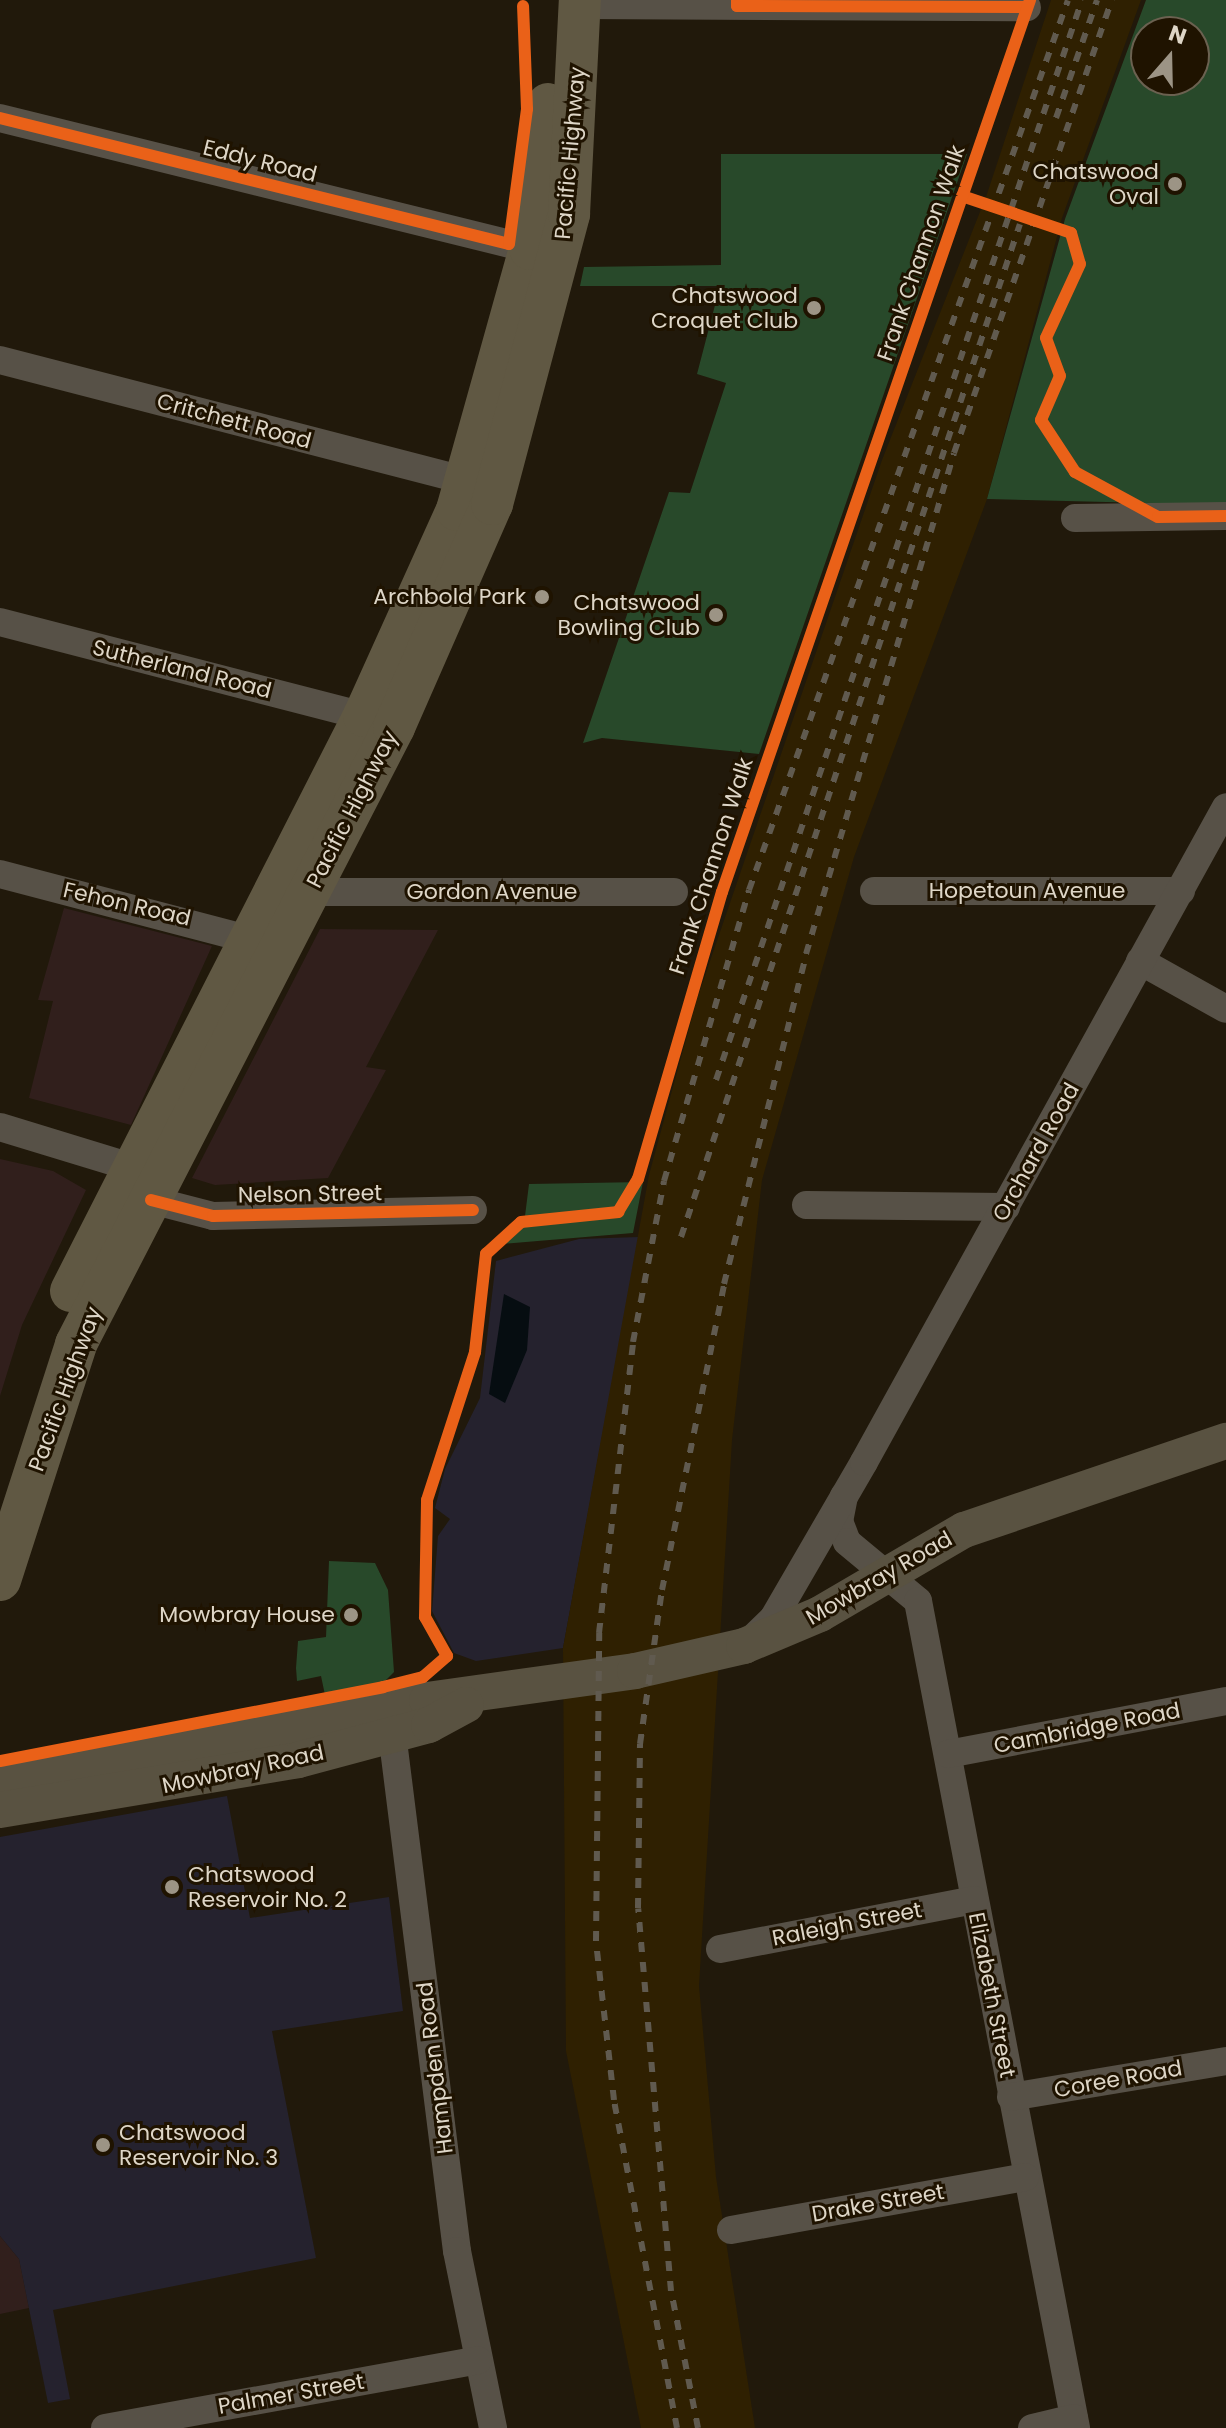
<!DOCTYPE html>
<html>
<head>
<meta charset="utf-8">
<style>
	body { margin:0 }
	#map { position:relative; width:1226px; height:2428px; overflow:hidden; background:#21190b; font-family:Poppins,sans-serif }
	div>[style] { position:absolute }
	.commercial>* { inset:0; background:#311f1c }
	.industrial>* { inset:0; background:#25222e }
	.built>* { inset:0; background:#2f2001 }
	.green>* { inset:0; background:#28492a }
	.water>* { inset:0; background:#060d11 }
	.minor>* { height:28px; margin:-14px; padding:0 14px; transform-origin:14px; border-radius:14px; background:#575147 }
	.major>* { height:36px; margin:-18px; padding:0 18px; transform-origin:18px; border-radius:18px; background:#595241 }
	.highway>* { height:42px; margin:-21px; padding:0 21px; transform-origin:21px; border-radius:21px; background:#605843 }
	.rail>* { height:6px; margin-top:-3px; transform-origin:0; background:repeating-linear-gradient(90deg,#605a4f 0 10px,transparent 0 20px) }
	.cycleway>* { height:12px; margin:-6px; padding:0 6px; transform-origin:6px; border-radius:6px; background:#ea6118 }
	.dots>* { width:22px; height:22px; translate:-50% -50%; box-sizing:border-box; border:4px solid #1f1300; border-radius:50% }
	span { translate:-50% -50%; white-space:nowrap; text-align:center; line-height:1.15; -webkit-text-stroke:6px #1f1300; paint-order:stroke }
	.street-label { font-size:22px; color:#ded6c7 }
	.poi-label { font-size:22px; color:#ded6c7 }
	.right { translate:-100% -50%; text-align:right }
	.left { translate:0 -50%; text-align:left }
	.north { position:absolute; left:1130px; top:16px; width:80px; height:80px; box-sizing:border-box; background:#1f1300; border:2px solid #6b6150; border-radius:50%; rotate:20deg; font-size:22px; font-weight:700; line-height:32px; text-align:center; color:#ded6c7 }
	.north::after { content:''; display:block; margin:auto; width:28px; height:36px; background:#9c9485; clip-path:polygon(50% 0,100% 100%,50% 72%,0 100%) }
</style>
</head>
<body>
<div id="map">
	<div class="commercial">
		<i style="clip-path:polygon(64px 908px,212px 946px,131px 1125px,29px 1098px,53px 1001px,38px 1000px)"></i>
		<i style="clip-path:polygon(320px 929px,438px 930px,366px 1067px,386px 1070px,328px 1178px,215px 1185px,192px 1178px)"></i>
		<i style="clip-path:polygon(0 1159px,53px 1171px,86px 1190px,22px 1325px,0 1396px)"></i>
		<i style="clip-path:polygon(0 2236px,19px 2259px,29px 2308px,0 2314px)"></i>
	</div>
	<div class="industrial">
		<i style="clip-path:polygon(639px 1237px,563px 1648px,476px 1661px,454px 1653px,432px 1611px,438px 1536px,450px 1519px,435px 1508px,445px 1469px,480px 1398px,496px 1261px,579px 1239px)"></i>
		<i style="clip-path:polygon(227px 1796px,250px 1918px,389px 1897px,403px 2011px,272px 2031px,316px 2258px,53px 2310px,70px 2399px,48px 2403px,19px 2259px,0 2236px,0 1837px)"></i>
	</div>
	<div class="built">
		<i style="clip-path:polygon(1051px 0,1141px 0,1062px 218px,987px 499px,854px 857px,762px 1180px,732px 1440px,699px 1986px,716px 2177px,755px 2428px,641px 2428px,566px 2051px,563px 1648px,649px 1175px,697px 999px,882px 460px,987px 194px)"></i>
	</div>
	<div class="green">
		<i style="clip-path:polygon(evenodd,1146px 0,1226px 0,1226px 505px,987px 499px,1065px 219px,1146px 0,1146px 32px,1194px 32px,1194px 80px,1146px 80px,1146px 32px)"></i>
		<i style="clip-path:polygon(721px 154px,967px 154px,759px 754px,602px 738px,583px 743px,669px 492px,690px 493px,726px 383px,697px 374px,720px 286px,580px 286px,584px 267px,721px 265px)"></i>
		<i style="clip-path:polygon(643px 1182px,633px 1233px,502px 1244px,525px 1216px,529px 1184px)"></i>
		<i style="clip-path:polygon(329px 1561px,375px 1563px,388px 1590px,394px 1672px,382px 1684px,325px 1695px,321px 1676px,297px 1681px,296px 1668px,298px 1641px,326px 1637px)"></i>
	</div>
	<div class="water">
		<i style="clip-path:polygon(504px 1294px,530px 1307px,527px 1350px,505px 1403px,489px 1394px)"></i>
	</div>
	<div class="minor">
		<i style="left:580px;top:5px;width:447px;rotate:0.3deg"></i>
		<i style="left:0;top:118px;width:546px;rotate:13.88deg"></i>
		<i style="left:0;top:360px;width:482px;rotate:14.5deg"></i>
		<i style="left:1075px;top:518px;width:151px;rotate:-0.8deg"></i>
		<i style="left:0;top:622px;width:376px;rotate:14.5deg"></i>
		<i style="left:0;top:874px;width:260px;rotate:14.7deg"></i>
		<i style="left:874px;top:891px;width:307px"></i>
		<i style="left:310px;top:892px;width:364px"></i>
		<i style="left:1140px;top:961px;width:98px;rotate:29.2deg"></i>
		<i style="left:0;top:1127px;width:140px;rotate:17deg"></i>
		<i style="left:151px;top:1200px;width:64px;rotate:14.5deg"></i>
		<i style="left:213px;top:1216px;width:260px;rotate:-1.3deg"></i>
		<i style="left:806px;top:1205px;width:200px;rotate:0.6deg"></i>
		<i style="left:844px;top:1496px;width:25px;rotate:101deg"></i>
		<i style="left:839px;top:1521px;width:22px;rotate:69deg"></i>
		<i style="left:847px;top:1542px;width:92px;rotate:39.7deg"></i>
		<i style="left:918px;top:1601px;width:842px;rotate:79.18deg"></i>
		<i style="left:752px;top:1639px;width:29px;rotate:-44deg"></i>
		<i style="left:773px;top:1619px;width:181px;rotate:-59.9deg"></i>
		<i style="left:864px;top:1462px;width:748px;rotate:-61.07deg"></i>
		<i style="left:390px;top:1717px;width:538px;rotate:82.85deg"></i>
		<i style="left:457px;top:2251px;width:181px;rotate:78.5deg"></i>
		<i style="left:948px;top:1754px;width:283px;rotate:-10.8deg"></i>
		<i style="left:720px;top:1949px;width:259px;rotate:-10.9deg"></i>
		<i style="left:1011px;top:2097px;width:218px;rotate:-9.5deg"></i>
		<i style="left:731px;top:2230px;width:299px;rotate:-10.2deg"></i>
		<i style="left:105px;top:2428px;width:379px;rotate:-10.3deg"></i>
		<i style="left:1032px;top:2428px;width:43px;rotate:-13.4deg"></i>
	</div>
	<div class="major">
		<i style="left:0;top:1781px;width:435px;rotate:-10.7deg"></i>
		<i style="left:427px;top:1700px;width:210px;rotate:-7.9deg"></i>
		<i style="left:635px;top:1671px;width:112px;rotate:-12.9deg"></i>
		<i style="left:744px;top:1646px;width:82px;rotate:-22.8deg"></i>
		<i style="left:820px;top:1614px;width:167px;rotate:-30.3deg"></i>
		<i style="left:964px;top:1530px;width:277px;rotate:-18.8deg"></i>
		<i style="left:0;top:1810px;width:302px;rotate:-9.5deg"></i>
		<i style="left:298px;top:1760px;width:136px;rotate:-15deg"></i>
		<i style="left:429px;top:1725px;width:42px;rotate:-28.4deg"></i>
	</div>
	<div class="highway">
		<i style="left:71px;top:1291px;width:645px;rotate:-63deg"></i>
		<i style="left:364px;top:716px;width:226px;rotate:-65.7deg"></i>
		<i style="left:457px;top:510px;width:271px;rotate:-74.4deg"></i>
		<i style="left:530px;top:249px;width:146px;rotate:-82.9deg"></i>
		<i style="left:0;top:1580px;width:248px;rotate:-72.1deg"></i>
		<i style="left:76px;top:1344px;width:694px;rotate:-62.73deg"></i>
		<i style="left:394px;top:727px;width:244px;rotate:-66.3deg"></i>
		<i style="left:492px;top:504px;width:300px;rotate:-75.1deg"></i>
		<i style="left:569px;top:214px;width:214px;rotate:-87.1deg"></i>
	</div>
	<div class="rail">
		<i style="left:1056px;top:118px;width:125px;rotate:-70.8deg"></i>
		<i style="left:716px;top:1080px;width:1140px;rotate:-71.28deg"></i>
		<i style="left:681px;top:1237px;width:1068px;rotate:-71.5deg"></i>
		<i style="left:677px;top:2428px;width:334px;rotate:-100.9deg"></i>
		<i style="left:614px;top:2100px;width:160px;rotate:-96.5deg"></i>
		<i style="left:596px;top:1941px;width:308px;rotate:-89.4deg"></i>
		<i style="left:599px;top:1633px;width:293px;rotate:-83.3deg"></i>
		<i style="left:633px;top:1342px;width:164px;rotate:-79.1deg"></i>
		<i style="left:664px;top:1181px;width:303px;rotate:-73.7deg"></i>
		<i style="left:749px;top:890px;width:945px;rotate:-70.28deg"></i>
		<i style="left:698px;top:2428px;width:140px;rotate:-101.1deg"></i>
		<i style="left:671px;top:2291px;width:384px;rotate:-94.9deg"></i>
		<i style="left:638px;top:1908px;width:164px;rotate:-89.3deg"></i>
		<i style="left:640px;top:1744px;width:156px;rotate:-81.9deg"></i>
		<i style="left:662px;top:1590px;width:312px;rotate:-78.5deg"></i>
		<i style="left:724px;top:1284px;width:340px;rotate:-76deg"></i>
		<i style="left:806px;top:954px;width:522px;rotate:-73.54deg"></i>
		<i style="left:954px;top:453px;width:480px;rotate:-70.8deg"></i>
	</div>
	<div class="cycleway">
		<i style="left:737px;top:0;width:6px;rotate:90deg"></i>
		<i style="left:737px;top:6px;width:290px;rotate:0.2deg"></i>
		<i style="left:0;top:118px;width:524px;rotate:13.9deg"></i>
		<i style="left:509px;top:244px;width:136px;rotate:-82.4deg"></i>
		<i style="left:527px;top:109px;width:103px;rotate:-92.2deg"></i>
		<i style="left:962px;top:196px;width:115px;rotate:18.7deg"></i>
		<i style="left:1071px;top:233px;width:32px;rotate:74deg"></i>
		<i style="left:1080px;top:264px;width:81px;rotate:114.7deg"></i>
		<i style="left:1046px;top:338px;width:40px;rotate:69.8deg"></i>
		<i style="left:1060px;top:376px;width:48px;rotate:113.4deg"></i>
		<i style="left:1041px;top:420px;width:62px;rotate:56.8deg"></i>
		<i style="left:1075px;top:472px;width:94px;rotate:28.5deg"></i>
		<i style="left:1158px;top:517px;width:68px;rotate:-0.8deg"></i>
		<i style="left:151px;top:1200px;width:64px;rotate:14.5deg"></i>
		<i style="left:213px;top:1216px;width:260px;rotate:-1.3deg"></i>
		<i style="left:0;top:1761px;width:390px;rotate:-10.9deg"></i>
		<i style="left:383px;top:1687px;width:41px;rotate:-14deg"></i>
		<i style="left:423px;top:1677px;width:32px;rotate:-41deg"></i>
		<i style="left:447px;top:1656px;width:45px;rotate:-119.4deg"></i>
		<i style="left:425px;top:1617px;width:117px;rotate:-89deg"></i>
		<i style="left:427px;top:1500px;width:156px;rotate:-72deg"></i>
		<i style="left:475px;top:1352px;width:99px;rotate:-83.6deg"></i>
		<i style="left:486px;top:1254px;width:47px;rotate:-42.4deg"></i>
		<i style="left:521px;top:1222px;width:98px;rotate:-5.9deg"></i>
		<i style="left:618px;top:1212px;width:39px;rotate:-59deg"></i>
		<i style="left:638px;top:1179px;width:299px;rotate:-73.7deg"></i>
		<i style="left:722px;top:892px;width:944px;rotate:-70.95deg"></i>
	</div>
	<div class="dots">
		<i style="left:1175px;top:184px;background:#9c9485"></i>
		<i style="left:814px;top:308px;background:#9c9485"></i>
		<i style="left:542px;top:597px;background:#9c9485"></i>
		<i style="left:716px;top:615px;background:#9c9485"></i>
		<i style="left:351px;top:1615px;background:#9c9485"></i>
		<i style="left:172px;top:1887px;background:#9c9485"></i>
		<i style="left:103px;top:2145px;background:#9c9485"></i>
	</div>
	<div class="street-label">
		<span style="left:570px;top:153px;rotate:-85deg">Pacific Highway</span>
		<span style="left:260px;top:161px;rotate:14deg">Eddy Road</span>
		<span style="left:921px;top:253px;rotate:-71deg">Frank Channon Walk</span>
		<span style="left:234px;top:421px;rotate:15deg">Critchett Road</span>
		<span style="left:182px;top:669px;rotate:14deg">Sutherland Road</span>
		<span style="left:352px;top:809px;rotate:-63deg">Pacific Highway</span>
		<span style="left:711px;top:866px;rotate:-72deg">Frank Channon Walk</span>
		<span style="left:1027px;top:891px">Hopetoun Avenue</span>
		<span style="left:492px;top:892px">Gordon Avenue</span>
		<span style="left:127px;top:904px;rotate:13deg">Fehon Road</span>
		<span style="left:1036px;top:1152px;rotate:-61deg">Orchard Road</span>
		<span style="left:310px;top:1194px;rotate:-1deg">Nelson Street</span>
		<span style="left:65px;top:1389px;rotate:-70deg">Pacific Highway</span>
		<span style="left:879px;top:1578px;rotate:-30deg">Mowbray Road</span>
		<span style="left:1087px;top:1728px;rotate:-11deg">Cambridge Road</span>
		<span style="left:243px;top:1769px;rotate:-12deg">Mowbray Road</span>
		<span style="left:847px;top:1924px;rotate:-11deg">Raleigh Street</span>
		<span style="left:992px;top:1995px;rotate:79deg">Elizabeth Street</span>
		<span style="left:435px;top:2068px;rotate:-97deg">Hampden Road</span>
		<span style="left:1118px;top:2079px;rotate:-10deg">Coree Road</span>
		<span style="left:878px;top:2203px;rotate:-10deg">Drake Street</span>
		<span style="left:291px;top:2394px;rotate:-10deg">Palmer Street</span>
	</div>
	<div class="poi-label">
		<span class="right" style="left:1159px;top:184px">Chatswood<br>Oval</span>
		<span class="right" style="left:798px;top:308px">Chatswood<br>Croquet Club</span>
		<span class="right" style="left:526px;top:597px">Archbold Park</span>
		<span class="right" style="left:700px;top:615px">Chatswood<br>Bowling Club</span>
		<span class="right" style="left:335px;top:1615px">Mowbray House</span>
		<span class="left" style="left:188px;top:1887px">Chatswood<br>Reservoir No. 2</span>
		<span class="left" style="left:119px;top:2145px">Chatswood<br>Reservoir No. 3</span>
	</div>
	<div class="north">N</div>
</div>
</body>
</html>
